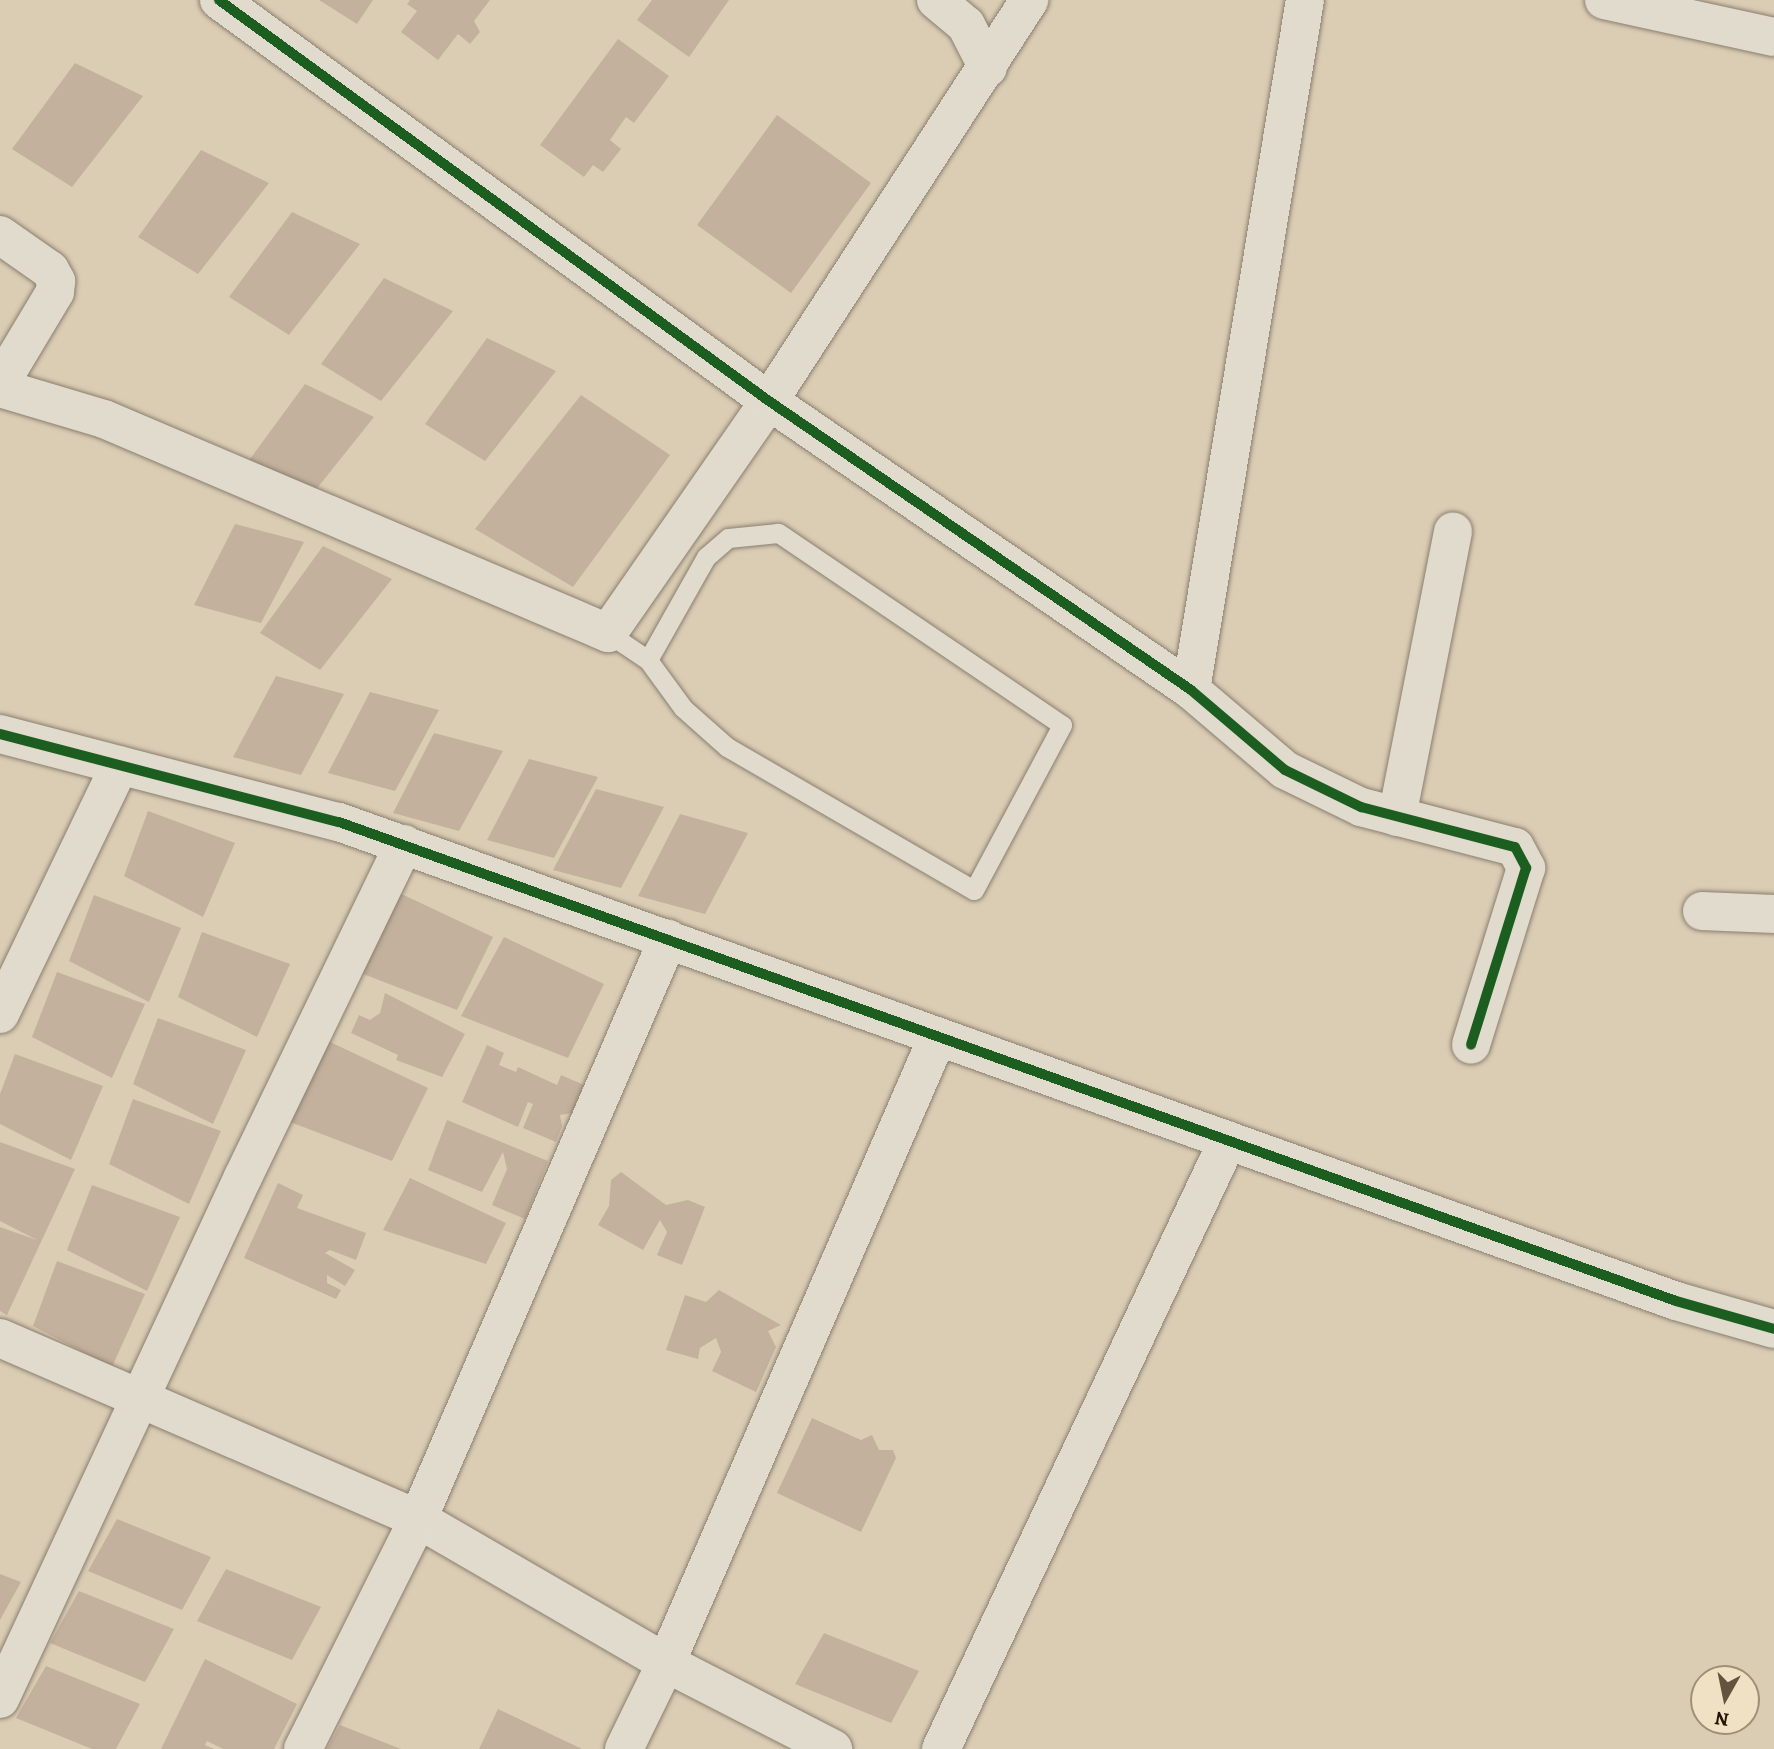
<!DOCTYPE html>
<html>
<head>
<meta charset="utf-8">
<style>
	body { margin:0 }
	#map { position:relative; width:1774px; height:1749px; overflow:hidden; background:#dbcdb4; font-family:Alegreya,serif }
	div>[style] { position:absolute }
	.building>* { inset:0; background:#c3b19d }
	.roads { filter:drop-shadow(0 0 2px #8a7f6f) drop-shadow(0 0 2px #8a7f6f) }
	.service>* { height:19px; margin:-9.5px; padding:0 9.5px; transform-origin:9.5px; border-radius:9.5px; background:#e1dbce }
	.minor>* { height:38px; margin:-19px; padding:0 19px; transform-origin:19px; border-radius:19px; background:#e1dbce }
	.tertiary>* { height:38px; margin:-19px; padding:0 19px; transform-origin:19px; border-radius:19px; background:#e1dbce }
	.cycleway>* { height:10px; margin:-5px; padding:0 5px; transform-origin:5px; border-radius:5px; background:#1b5e20 }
	span { translate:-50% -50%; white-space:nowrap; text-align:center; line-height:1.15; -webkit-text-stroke:5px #f1e1c4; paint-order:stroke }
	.north { position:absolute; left:1690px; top:1665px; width:70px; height:70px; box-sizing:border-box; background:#f1e1c4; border:2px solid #9f8f76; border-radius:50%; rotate:189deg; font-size:19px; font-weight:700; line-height:28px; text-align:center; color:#231300 }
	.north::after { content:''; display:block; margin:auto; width:24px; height:32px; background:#63543f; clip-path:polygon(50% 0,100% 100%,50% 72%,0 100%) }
</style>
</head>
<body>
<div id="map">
	<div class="building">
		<i style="clip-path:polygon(319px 0,373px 0,357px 24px)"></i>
		<i style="clip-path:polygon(410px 0,490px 0,474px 21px,480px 32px,470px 44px,458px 34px,438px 60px,401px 32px,417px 11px,407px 4px)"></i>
		<i style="clip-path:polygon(652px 0,729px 0,689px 57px,637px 20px)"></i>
		<i style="clip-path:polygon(618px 39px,669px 76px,634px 123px,626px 117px,610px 140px,621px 149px,603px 172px,593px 165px,584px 177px,540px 145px)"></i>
		<i style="clip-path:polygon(75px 63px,143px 96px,72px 187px,12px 149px)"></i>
		<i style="clip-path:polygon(777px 115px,871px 183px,791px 293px,697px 225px)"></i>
		<i style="clip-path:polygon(201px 150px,269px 183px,198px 274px,138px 237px)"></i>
		<i style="clip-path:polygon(292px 212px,360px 244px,289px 335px,229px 297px)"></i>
		<i style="clip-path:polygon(384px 278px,453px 311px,381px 401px,321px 364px)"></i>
		<i style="clip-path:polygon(487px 338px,556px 371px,485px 461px,425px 424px)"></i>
		<i style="clip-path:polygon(305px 384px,374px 417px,302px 507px,242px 470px)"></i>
		<i style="clip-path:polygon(581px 395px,670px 455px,573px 587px,475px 529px)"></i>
		<i style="clip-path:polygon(235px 524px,304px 542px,261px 623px,194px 605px)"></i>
		<i style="clip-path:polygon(323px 546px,392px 579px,320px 670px,260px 633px)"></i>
		<i style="clip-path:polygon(276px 676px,344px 694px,301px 775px,233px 757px)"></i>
		<i style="clip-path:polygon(370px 692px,439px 710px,395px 791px,328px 773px)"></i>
		<i style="clip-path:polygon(434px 733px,503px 751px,459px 831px,393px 813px)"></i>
		<i style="clip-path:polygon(529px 759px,598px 777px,554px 858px,487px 840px)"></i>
		<i style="clip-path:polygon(596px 789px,664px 807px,621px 888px,553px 870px)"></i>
		<i style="clip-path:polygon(148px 811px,235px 843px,203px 917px,124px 876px)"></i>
		<i style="clip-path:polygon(680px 814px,748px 833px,705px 914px,638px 896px)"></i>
		<i style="clip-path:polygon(393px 890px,493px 937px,457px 1010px,350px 969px)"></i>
		<i style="clip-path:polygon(94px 895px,181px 928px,149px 1002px,69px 961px)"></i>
		<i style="clip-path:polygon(202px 932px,290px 964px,257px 1037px,178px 997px)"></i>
		<i style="clip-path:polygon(504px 937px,604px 984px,568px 1058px,461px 1016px)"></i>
		<i style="clip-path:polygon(57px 972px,145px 1004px,112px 1078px,32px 1037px)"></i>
		<i style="clip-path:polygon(385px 993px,465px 1034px,442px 1077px,396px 1060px,398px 1055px,351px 1033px,359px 1015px,370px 1020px,380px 1013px)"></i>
		<i style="clip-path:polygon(158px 1018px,246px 1050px,213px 1124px,133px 1084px)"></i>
		<i style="clip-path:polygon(328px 1041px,428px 1088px,392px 1161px,285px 1120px)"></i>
		<i style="clip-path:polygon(487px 1045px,504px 1053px,499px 1065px,516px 1072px,518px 1067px,557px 1085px,561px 1075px,584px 1085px,572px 1113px,560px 1115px,562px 1126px,556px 1142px,523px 1128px,533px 1104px,528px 1102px,518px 1127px,462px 1102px)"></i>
		<i style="clip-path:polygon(15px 1054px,103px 1086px,71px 1160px,0 1124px,0 1094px)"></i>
		<i style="clip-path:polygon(133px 1099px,221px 1131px,189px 1204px,109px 1164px)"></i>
		<i style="clip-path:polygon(447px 1120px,548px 1161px,525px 1219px,492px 1205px,507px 1169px,503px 1152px,482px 1192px,428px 1170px)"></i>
		<i style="clip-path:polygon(0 1142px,75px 1169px,7px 1315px,0 1311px,0 1227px,37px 1240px,0 1221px)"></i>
		<i style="clip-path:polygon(621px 1172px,666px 1205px,688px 1200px,705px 1207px,682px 1265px,657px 1255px,667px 1232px,660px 1220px,643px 1250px,598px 1225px,609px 1206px,611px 1180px)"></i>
		<i style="clip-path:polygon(410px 1178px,506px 1223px,486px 1264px,383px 1230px)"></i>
		<i style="clip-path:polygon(278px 1183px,303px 1195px,297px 1208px,366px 1233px,356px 1260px,330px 1250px,325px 1253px,355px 1270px,345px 1286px,327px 1275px,327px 1283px,341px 1290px,336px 1299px,244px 1258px)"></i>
		<i style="clip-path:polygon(92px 1185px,180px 1217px,147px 1291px,67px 1250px)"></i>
		<i style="clip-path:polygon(57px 1261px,145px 1294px,112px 1367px,33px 1326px)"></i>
		<i style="clip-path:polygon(719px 1290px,781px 1325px,768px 1331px,776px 1347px,756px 1392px,712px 1371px,721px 1352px,716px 1338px,700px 1348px,698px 1359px,666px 1350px,685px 1295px,706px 1302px)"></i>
		<i style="clip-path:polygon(812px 1418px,861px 1440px,872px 1435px,879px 1450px,893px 1450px,896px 1458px,861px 1532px,777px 1493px)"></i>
		<i style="clip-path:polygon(117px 1519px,211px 1557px,182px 1610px,88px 1571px)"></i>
		<i style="clip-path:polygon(226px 1569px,321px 1607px,292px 1660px,197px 1621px)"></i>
		<i style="clip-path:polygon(0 1574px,21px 1582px,0 1620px)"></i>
		<i style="clip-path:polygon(79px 1591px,174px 1629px,145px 1682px,50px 1643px)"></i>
		<i style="clip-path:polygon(824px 1633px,919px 1671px,891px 1723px,795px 1684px)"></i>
		<i style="clip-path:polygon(205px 1659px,297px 1704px,274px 1749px,223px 1749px,207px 1741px,205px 1745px,214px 1749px,161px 1749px)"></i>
		<i style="clip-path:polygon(46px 1666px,140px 1704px,116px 1749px,92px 1749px,16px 1718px)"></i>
		<i style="clip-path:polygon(498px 1709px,582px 1749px,479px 1749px)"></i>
		<i style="clip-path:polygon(340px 1725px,401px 1749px,327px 1749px)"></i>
	</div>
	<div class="roads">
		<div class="service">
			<i style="left:608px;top:633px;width:48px;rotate:34deg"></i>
			<i style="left:648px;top:660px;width:59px;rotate:53.9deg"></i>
			<i style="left:683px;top:708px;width:59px;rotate:41.6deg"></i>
			<i style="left:727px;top:747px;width:285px;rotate:30.1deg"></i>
			<i style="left:974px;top:890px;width:187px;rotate:-61.9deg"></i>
			<i style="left:1062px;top:725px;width:343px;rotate:-145.9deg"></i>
			<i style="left:778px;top:533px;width:50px;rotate:174.3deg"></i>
			<i style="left:728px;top:538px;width:29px;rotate:139deg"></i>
			<i style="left:706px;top:557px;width:118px;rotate:119.4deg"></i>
		</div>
		<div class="minor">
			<i style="left:219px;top:0;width:681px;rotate:36.1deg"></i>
			<i style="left:769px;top:401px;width:511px;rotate:34.4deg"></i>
			<i style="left:1191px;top:690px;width:123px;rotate:40.4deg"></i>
			<i style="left:1285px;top:770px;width:85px;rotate:26deg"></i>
			<i style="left:1361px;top:807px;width:159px;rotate:14.6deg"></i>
			<i style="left:1515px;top:847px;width:24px;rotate:62deg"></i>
			<i style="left:1526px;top:868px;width:185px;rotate:107.3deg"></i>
			<i style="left:936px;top:0;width:39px;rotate:40deg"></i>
			<i style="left:966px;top:25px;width:48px;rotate:62.9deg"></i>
			<i style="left:1604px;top:0;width:174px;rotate:12.3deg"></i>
			<i style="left:0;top:235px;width:61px;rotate:35deg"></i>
			<i style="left:50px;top:270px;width:13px;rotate:61deg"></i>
			<i style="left:56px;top:281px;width:11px;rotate:95deg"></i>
			<i style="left:55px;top:292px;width:107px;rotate:120.9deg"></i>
			<i style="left:0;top:388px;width:109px;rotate:16.6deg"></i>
			<i style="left:104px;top:419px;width:548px;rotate:23.01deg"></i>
			<i style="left:608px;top:633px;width:282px;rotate:-55.2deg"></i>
			<i style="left:769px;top:401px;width:478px;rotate:-57deg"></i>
			<i style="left:1191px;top:690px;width:699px;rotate:-80.62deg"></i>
			<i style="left:1397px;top:817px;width:291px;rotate:-78.9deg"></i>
			<i style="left:1702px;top:911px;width:72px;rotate:2.4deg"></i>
			<i style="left:0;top:1014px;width:276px;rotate:-64.3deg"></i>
			<i style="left:0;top:1338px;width:456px;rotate:23.4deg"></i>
			<i style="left:418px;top:1519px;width:287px;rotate:30.1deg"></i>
			<i style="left:666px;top:1663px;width:188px;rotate:27.2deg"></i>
			<i style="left:0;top:1699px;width:576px;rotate:-65.04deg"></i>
			<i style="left:243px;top:1177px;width:370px;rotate:-64.2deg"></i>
			<i style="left:303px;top:1749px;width:257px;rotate:-63.4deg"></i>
			<i style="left:418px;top:1519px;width:632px;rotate:-66.68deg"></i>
			<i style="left:624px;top:1749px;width:96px;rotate:-64deg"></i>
			<i style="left:666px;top:1663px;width:683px;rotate:-66.55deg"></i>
			<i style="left:941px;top:1749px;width:673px;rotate:-64.77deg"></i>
		</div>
		<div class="tertiary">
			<i style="left:0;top:734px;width:350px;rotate:14.6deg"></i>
			<i style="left:339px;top:822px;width:1420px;rotate:19.71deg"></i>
			<i style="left:1676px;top:1301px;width:102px;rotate:15.9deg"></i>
		</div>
	</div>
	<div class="cycleway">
		<i style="left:219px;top:0;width:681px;rotate:36.1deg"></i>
		<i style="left:769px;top:401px;width:511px;rotate:34.4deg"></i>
		<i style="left:1191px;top:690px;width:123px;rotate:40.4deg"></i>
		<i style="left:1285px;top:770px;width:85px;rotate:26deg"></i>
		<i style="left:1361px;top:807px;width:159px;rotate:14.6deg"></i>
		<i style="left:1515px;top:847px;width:24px;rotate:62deg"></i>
		<i style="left:1526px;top:868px;width:185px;rotate:107.3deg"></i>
		<i style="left:0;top:734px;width:350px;rotate:14.6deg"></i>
		<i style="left:339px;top:822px;width:1420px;rotate:19.71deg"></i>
		<i style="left:1676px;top:1301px;width:102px;rotate:15.9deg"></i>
	</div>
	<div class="north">N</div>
</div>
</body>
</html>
